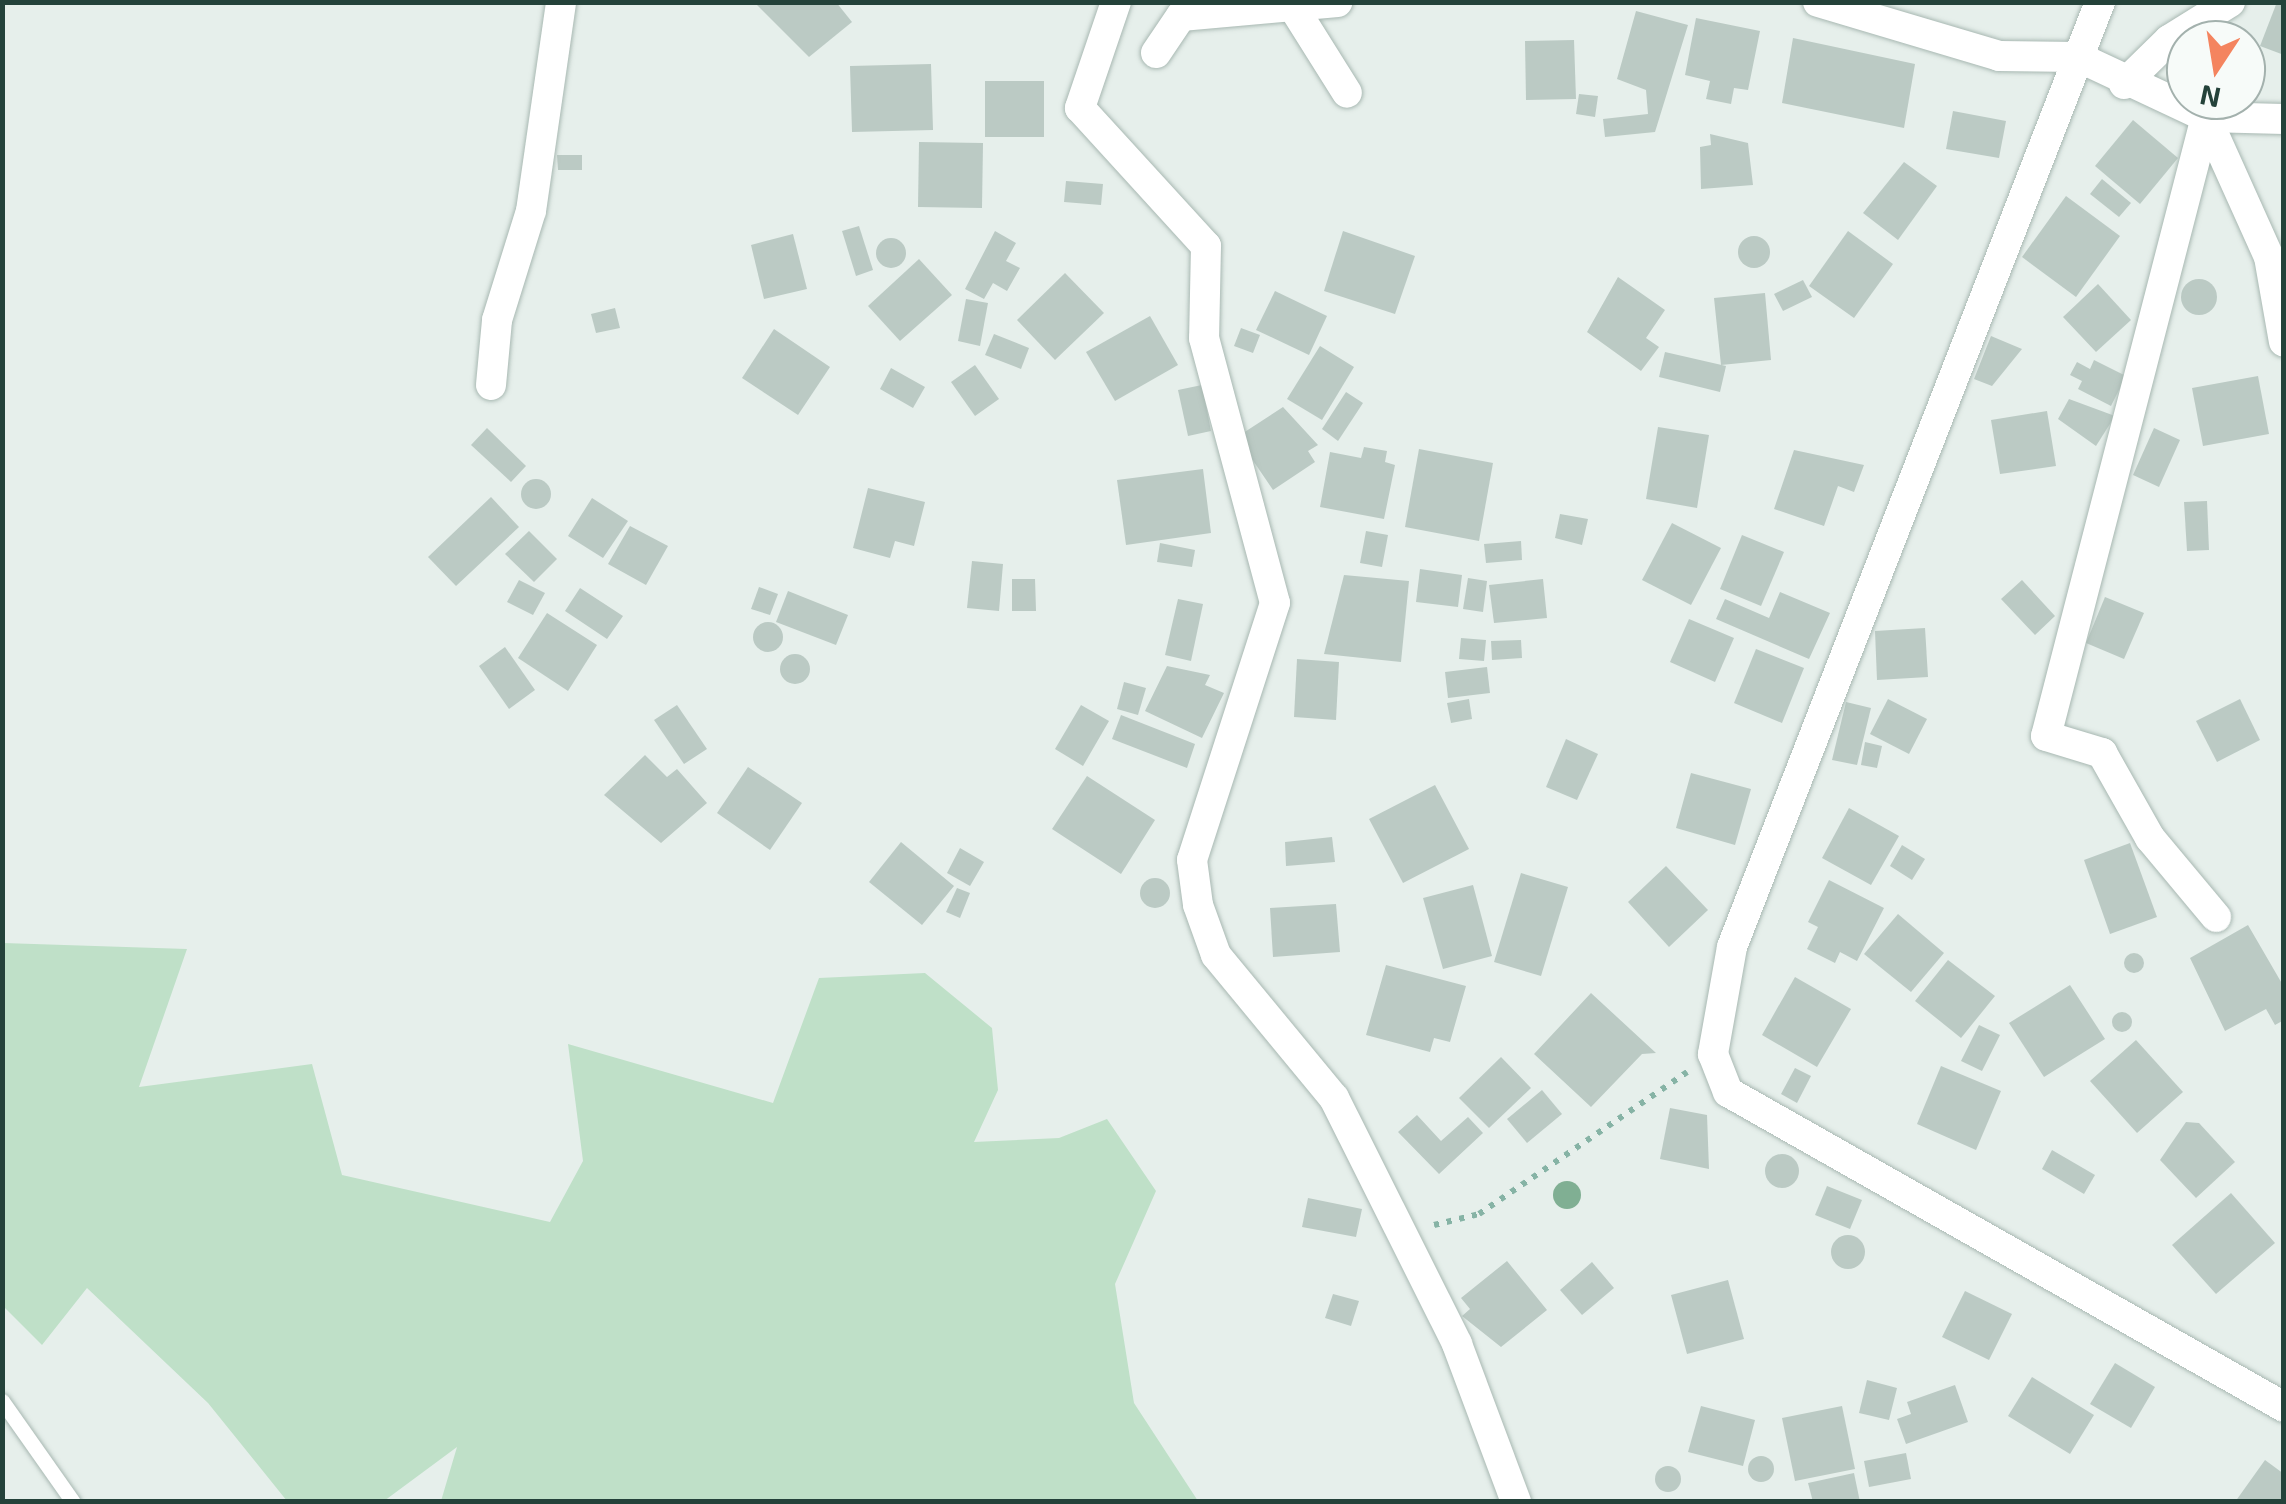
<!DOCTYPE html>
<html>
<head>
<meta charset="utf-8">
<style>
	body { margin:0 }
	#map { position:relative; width:2286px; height:1504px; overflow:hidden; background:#e6efeb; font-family:"Exo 2",sans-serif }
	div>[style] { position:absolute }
	.green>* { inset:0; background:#bfe0c8 }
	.building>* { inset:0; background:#bbcac4 }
	.round { border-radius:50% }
	.path>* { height:6px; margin-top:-3px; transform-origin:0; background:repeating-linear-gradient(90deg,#86b3a5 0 5px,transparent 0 13px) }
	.roads { filter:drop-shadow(0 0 2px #a8b8b2) drop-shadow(0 0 2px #a8b8b2) }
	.service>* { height:15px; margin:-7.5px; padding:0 7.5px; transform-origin:7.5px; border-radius:7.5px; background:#fff }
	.minor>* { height:30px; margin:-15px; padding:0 15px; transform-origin:15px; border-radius:15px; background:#fff }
	.trees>* { width:28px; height:28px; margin:-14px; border-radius:50%; background:#80af93 }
	span { translate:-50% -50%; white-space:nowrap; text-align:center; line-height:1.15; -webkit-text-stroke:8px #f7fbf9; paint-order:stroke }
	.frame { position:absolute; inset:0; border:5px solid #24423a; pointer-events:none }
	.north { position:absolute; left:2166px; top:20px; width:100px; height:100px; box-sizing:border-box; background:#f7fbf9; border:2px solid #a3b1ad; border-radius:50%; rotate:192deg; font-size:28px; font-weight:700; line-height:40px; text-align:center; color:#24423a }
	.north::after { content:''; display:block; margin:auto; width:35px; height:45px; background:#f4845f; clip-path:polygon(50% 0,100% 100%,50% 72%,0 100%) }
</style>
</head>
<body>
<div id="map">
	<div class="green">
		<i style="clip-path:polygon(3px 943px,187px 949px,139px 1087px,312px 1064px,342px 1175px,550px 1222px,583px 1161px,568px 1044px,773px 1103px,819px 978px,925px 973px,992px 1028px,998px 1090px,974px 1142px,1059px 1138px,1107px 1119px,1156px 1191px,1115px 1284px,1134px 1403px,1198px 1501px,441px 1501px,457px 1447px,384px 1501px,287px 1501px,208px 1403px,87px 1288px,42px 1345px,3px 1306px)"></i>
	</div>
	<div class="building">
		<i style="clip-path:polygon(754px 2px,836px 2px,852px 22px,809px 57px)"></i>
		<i style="clip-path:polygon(2277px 2px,2284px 3px,2284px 55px,2260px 46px)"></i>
		<i style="clip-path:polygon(1636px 11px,1688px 25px,1655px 132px,1605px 137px,1603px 119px,1648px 114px,1646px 90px,1617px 79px)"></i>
		<i style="clip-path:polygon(1696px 18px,1760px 31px,1748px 90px,1734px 88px,1731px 104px,1706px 99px,1710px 81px,1685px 75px)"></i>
		<i style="clip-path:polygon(1793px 38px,1915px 64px,1904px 128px,1782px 103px)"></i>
		<i style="clip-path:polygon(1574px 40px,1576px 99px,1526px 100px,1525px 41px)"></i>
		<i style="clip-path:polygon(931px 64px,933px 130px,852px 132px,850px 66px)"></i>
		<i style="clip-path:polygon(985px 81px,1044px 81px,1044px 137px,985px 137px)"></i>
		<i style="clip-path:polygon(1579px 94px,1598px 96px,1595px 117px,1576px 114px)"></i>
		<i style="clip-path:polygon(1953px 111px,2006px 121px,1999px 158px,1946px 149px)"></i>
		<i style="clip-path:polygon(2133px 120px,2178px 158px,2140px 204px,2095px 166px)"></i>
		<i style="clip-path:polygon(1710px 134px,1748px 143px,1753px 185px,1701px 189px,1700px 147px,1711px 145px)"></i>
		<i style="clip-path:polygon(919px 142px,983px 143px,982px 208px,918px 207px)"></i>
		<i style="clip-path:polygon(557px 155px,582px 155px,582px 170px,558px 170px)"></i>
		<i style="clip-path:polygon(1904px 162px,1937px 186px,1898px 240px,1863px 213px)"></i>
		<i style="clip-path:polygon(2102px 179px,2131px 203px,2119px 217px,2090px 194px)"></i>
		<i style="clip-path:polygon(1066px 181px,1103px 184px,1101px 205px,1064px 202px)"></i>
		<i style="clip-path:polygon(2066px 196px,2120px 236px,2076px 297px,2022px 257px)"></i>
		<i style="clip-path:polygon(859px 226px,873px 270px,856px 276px,842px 231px)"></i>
		<i style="clip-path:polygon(995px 231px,1016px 243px,1006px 261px,1020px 268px,1007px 291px,993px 283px,984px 299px,965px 289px)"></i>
		<i style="clip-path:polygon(1343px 231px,1415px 256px,1395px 314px,1324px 291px)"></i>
		<i style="clip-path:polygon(1848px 231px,1893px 264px,1854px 318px,1809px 286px)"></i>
		<i style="clip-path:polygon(793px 234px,807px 289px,764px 299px,751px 245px)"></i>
		<i class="round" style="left:1738px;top:236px;width:32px;height:32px"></i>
		<i class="round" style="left:876px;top:238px;width:30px;height:30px"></i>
		<i style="clip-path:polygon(919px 259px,952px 295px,900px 341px,868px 306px)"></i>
		<i style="clip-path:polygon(1065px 273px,1104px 313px,1055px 360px,1017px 320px)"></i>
		<i style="clip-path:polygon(1618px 277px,1665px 310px,1646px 338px,1659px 347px,1641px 371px,1587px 332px)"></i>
		<i class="round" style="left:2181px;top:279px;width:36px;height:36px"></i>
		<i style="clip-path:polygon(1803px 280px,1812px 297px,1783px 311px,1774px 294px)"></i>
		<i style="clip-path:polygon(2098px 284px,2131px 320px,2096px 352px,2063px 317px)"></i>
		<i style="clip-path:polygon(1275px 291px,1327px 316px,1309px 355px,1256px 330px)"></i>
		<i style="clip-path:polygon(1765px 293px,1771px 360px,1721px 365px,1714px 298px)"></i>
		<i style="clip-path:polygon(966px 299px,988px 303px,980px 346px,958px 341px)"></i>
		<i style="clip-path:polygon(615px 308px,620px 328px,596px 333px,591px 314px)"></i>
		<i style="clip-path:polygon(1150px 316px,1178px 365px,1115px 401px,1086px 352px)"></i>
		<i style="clip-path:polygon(1241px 328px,1260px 335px,1253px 353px,1234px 346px)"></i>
		<i style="clip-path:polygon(774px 329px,830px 367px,798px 415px,742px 378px)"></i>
		<i style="clip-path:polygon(994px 334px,1029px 348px,1021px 369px,985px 355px)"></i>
		<i style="clip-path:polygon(1991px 336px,2022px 349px,1992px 386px,1974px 379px)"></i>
		<i style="clip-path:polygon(1320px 346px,1354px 367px,1322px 420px,1287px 399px)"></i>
		<i style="clip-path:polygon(1665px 352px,1726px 366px,1720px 392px,1659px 377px)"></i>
		<i style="clip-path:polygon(2094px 360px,2126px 376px,2111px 406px,2078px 389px,2082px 381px,2070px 375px,2077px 362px,2090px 369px)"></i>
		<i style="clip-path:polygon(975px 365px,999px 399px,975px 416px,951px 382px)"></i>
		<i style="clip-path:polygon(891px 368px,925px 387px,913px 408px,880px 389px)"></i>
		<i style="clip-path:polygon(2258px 376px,2269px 434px,2203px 446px,2192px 388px)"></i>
		<i style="clip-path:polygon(1202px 385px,1211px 431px,1188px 436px,1178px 390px)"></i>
		<i style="clip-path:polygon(1346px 392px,1363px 403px,1338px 441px,1322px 429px)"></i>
		<i style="clip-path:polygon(2069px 399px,2115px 416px,2096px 446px,2058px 419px)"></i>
		<i style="clip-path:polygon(1283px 407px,1318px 445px,1308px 451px,1315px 462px,1273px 490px,1237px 437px)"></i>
		<i style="clip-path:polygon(2047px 411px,2056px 466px,2000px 474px,1991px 420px)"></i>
		<i style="clip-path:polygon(1658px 427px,1709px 435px,1697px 508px,1646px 499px)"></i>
		<i style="clip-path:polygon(487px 428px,526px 466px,511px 482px,471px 445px)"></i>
		<i style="clip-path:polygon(2154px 428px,2180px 440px,2159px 487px,2133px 475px)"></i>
		<i style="clip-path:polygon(1364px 447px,1387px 451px,1385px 462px,1395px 465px,1384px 519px,1320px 507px,1330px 452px,1361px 458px)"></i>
		<i style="clip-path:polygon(1419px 449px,1493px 463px,1479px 541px,1405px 527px)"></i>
		<i style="clip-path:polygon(1794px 450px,1864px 465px,1854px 492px,1838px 486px,1824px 526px,1774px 509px)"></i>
		<i style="clip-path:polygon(1203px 469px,1211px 533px,1126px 545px,1117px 480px)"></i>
		<i class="round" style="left:521px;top:479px;width:30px;height:30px"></i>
		<i style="clip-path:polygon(868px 488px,925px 502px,914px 546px,895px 541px,890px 558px,853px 548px)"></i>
		<i style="clip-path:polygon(491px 497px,519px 527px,456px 586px,428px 557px)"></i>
		<i style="clip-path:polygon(592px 498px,628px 521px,603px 558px,568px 536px)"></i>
		<i style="clip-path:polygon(2207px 501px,2209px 550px,2187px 551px,2184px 502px)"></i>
		<i style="clip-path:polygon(1560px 514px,1588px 519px,1582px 545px,1555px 538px)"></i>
		<i style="clip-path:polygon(1672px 523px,1721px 548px,1691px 605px,1642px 580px)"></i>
		<i style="clip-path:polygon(630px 526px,668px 546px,646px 585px,608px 564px)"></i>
		<i style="clip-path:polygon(529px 531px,557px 559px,534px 582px,505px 554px)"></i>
		<i style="clip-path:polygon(1366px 531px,1388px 535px,1382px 567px,1360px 563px)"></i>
		<i style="clip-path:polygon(1742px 535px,1784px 552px,1761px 606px,1720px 589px)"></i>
		<i style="clip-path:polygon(1521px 541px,1522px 560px,1486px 563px,1484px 544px)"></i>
		<i style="clip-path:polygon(1160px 543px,1195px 550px,1192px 567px,1157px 562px)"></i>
		<i style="clip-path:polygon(972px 561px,1003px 564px,999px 611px,967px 608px)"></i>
		<i style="clip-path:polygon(1420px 569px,1462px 575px,1458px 607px,1416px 602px)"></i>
		<i style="clip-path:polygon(1344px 575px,1409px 581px,1401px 662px,1324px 654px)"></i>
		<i style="clip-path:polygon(1468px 578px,1487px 581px,1483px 612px,1463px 609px)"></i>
		<i style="clip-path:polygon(1012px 579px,1035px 579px,1036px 611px,1012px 611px)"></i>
		<i style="clip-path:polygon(1543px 579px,1547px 618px,1494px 623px,1489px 585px)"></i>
		<i style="clip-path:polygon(519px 580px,545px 593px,533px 615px,507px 602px)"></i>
		<i style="clip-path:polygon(2022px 580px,2055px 616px,2035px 635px,2001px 599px)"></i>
		<i style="clip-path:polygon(759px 587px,778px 594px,770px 615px,751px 609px)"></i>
		<i style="clip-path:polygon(580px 588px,623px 616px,607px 639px,565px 611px)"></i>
		<i style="clip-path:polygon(788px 591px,848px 615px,836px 645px,776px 622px)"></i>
		<i style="clip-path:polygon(1780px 592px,1830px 613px,1809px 659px,1716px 619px,1725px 599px,1769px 618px)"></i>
		<i style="clip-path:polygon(2105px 597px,2144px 613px,2124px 659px,2086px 643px)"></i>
		<i style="clip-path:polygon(1178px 599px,1203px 604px,1191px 661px,1165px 655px)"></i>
		<i style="clip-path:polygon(547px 613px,597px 645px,568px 691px,518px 658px)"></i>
		<i style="clip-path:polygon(1689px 619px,1734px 638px,1715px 682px,1670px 662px)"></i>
		<i class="round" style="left:753px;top:622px;width:30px;height:30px"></i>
		<i style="clip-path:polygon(1925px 628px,1928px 677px,1877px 680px,1875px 631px)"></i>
		<i style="clip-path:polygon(1461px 638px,1486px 640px,1484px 661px,1459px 659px)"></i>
		<i style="clip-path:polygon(1521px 640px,1522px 658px,1492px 660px,1491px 641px)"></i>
		<i style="clip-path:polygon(505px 647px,535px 690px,509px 709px,479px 666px)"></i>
		<i style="clip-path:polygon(1756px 649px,1804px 668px,1782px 723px,1734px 703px)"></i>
		<i class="round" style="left:780px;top:654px;width:30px;height:30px"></i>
		<i style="clip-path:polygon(1297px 659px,1339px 662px,1336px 720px,1294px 717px)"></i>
		<i style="clip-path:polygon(1167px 666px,1210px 675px,1205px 685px,1224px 693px,1202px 738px,1145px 711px)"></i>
		<i style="clip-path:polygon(1487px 667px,1490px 693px,1448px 698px,1445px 672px)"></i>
		<i style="clip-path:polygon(1124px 682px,1146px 688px,1138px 715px,1117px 709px)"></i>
		<i style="clip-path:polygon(1469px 699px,1472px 719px,1451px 723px,1447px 703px)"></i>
		<i style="clip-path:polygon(1888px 699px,1927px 719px,1909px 754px,1870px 734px)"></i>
		<i style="clip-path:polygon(2240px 699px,2260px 740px,2217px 762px,2196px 721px)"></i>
		<i style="clip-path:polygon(1846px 702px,1871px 708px,1857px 765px,1832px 760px)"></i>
		<i style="clip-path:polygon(677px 705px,707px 749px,684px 764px,654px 720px)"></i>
		<i style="clip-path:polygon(1081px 705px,1109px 721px,1083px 766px,1055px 749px)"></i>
		<i style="clip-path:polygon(1121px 715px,1195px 744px,1187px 768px,1112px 739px)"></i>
		<i style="clip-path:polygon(1566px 739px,1598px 754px,1577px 800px,1546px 787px)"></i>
		<i style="clip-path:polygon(1865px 742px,1882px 746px,1877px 768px,1861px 765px)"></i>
		<i style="clip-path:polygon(645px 755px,667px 777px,677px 769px,707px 803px,661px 843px,604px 795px)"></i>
		<i style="clip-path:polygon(748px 767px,802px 803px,770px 850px,717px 813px)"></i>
		<i style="clip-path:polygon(1691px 773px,1751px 789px,1735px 845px,1676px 828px)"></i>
		<i style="clip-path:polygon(1087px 776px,1155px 820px,1121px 874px,1052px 829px)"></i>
		<i style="clip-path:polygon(1435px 785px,1469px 849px,1403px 883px,1369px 819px)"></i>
		<i style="clip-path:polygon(1849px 808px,1899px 836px,1871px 885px,1822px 858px)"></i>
		<i style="clip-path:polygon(1332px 837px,1335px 862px,1286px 866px,1285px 842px)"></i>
		<i style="clip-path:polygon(901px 842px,954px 886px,922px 925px,869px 882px)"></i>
		<i style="clip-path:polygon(2130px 843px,2157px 917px,2110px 934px,2084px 860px)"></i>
		<i style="clip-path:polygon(1902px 845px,1925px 859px,1912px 880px,1890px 866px)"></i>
		<i style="clip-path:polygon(960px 848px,984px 862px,970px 886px,947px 873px)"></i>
		<i style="clip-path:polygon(1666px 866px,1708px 910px,1669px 947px,1628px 902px)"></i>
		<i style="clip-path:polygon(1521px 873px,1568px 887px,1541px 976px,1494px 962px)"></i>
		<i class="round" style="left:1140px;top:878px;width:30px;height:30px"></i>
		<i style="clip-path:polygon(1829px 880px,1884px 908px,1857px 961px,1840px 952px,1835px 963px,1807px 949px,1818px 927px,1808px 922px)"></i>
		<i style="clip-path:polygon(1473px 885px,1492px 956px,1443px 969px,1423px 898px)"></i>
		<i style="clip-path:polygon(957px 888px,970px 893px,960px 918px,946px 912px)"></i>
		<i style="clip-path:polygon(1336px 904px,1340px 952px,1273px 957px,1270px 908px)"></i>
		<i style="clip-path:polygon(1898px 914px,1944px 953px,1911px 992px,1864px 954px)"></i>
		<i style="clip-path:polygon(2248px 925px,2284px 987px,2284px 1020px,2275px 1025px,2266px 1009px,2225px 1031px,2190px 958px)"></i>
		<i class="round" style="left:2124px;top:953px;width:20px;height:20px"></i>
		<i style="clip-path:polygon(1948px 960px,1995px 996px,1961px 1038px,1915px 1001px)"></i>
		<i style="clip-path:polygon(1386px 965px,1466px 986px,1450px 1042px,1434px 1038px,1430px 1052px,1366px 1035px)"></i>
		<i style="clip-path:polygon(1795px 977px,1851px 1009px,1817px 1067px,1762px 1035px)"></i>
		<i style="clip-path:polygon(2070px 985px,2105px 1039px,2044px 1077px,2009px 1023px)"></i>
		<i style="clip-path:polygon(1591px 993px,1656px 1053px,1642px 1054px,1591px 1107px,1534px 1054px)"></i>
		<i class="round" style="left:2112px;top:1012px;width:20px;height:20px"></i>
		<i style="clip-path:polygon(1979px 1025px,2000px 1035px,1982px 1071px,1961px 1061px)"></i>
		<i style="clip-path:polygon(2136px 1040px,2183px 1092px,2137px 1133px,2090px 1081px)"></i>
		<i style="clip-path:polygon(1501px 1057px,1531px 1088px,1489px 1128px,1459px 1098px)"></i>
		<i style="clip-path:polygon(1941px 1066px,2001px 1091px,1976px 1150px,1917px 1124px)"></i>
		<i style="clip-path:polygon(1795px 1068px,1811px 1076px,1797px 1103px,1781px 1094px)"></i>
		<i style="clip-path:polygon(1542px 1090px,1562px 1114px,1527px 1143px,1507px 1119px)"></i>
		<i style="clip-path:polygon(1670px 1108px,1707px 1115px,1709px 1169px,1660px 1159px)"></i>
		<i style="clip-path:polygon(1417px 1115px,1441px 1141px,1468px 1117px,1483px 1133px,1439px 1174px,1398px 1132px)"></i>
		<i style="clip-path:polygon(2186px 1122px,2199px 1123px,2235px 1162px,2196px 1198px,2160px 1160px)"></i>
		<i style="clip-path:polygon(2052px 1150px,2095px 1175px,2084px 1194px,2042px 1169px)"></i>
		<i class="round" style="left:1765px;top:1154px;width:34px;height:34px"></i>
		<i style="clip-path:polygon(1827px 1186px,1862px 1200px,1850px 1229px,1815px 1215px)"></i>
		<i style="clip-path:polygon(2231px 1193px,2275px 1243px,2216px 1294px,2172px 1245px)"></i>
		<i style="clip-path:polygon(1308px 1198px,1362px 1209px,1356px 1237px,1302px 1227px)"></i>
		<i class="round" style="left:1831px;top:1235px;width:34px;height:34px"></i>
		<i style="clip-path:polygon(1507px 1261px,1547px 1310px,1501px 1347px,1462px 1316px,1470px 1309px,1461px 1298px)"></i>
		<i style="clip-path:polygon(1592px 1262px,1614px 1288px,1582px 1315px,1560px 1290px)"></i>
		<i style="clip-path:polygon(1728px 1280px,1744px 1339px,1687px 1354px,1671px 1295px)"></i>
		<i style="clip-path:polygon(1965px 1291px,2012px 1314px,1989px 1360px,1942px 1337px)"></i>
		<i style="clip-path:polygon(1333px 1294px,1359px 1301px,1351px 1326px,1325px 1318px)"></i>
		<i style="clip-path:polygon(2115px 1363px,2155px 1387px,2131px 1428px,2090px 1404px)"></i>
		<i style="clip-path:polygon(2032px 1377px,2094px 1415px,2070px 1454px,2008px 1416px)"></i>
		<i style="clip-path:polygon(1867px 1380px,1897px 1388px,1889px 1420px,1859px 1413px)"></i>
		<i style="clip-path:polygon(1955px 1385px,1968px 1422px,1906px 1444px,1897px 1419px,1911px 1414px,1907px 1402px)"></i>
		<i style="clip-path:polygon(1701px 1406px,1755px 1420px,1743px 1466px,1688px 1452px)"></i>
		<i style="clip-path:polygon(1842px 1406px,1855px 1469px,1795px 1481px,1782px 1418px)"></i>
		<i style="clip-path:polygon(1906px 1453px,1911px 1479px,1869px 1487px,1864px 1461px)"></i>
		<i class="round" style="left:1748px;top:1456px;width:26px;height:26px"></i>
		<i style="clip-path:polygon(2265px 1460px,2284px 1474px,2284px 1502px,2235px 1502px)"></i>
		<i class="round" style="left:1655px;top:1466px;width:26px;height:26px"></i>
		<i style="clip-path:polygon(1854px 1473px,1860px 1502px,1813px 1502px,1808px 1483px)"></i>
	</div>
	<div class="path">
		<i style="left:1434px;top:1225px;width:46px;rotate:-13.7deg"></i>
		<i style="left:1479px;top:1214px;width:252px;rotate:-34.3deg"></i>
	</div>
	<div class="roads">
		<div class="service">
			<i style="left:2px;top:1401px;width:123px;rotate:54.9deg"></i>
		</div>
		<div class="minor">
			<i style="left:1116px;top:2px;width:112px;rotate:108.8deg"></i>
			<i style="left:1080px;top:108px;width:187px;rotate:47.6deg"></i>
			<i style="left:1206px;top:246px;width:92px;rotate:91.2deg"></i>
			<i style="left:1204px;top:338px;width:274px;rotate:75deg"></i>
			<i style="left:1275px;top:603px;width:270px;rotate:107.9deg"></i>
			<i style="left:1192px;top:860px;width:45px;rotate:82.4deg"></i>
			<i style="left:1198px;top:905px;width:53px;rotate:70.2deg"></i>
			<i style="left:1216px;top:955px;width:185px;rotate:50.5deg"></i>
			<i style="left:1334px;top:1098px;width:275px;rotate:63.4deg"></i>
			<i style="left:1457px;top:1344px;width:169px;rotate:69.5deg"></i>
			<i style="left:1290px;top:2px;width:107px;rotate:57.9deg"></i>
			<i style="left:1818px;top:2px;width:189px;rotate:16.6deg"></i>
			<i style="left:1999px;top:56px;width:79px;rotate:0.7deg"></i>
			<i style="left:2078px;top:57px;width:141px;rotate:25.1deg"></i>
			<i style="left:2206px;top:117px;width:78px;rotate:1.5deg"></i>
			<i style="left:2100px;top:2px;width:1014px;rotate:111.28deg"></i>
			<i style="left:1732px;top:947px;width:109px;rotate:100.1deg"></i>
			<i style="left:1713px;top:1054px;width:41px;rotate:68.5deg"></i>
			<i style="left:1728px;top:1092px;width:639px;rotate:29.53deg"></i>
			<i style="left:1156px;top:53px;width:45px;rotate:-56deg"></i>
			<i style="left:1181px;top:16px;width:157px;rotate:-5.1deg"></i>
			<i style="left:2124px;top:84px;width:63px;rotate:-44.4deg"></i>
			<i style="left:2169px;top:40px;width:72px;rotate:-31.9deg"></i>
			<i style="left:2206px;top:117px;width:639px;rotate:104.49deg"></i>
			<i style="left:2046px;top:736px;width:59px;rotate:16.9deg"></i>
			<i style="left:2102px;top:753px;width:98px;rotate:60.5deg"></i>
			<i style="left:2150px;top:838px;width:103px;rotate:50.1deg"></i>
			<i style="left:2206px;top:117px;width:154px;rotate:65.8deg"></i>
			<i style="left:2269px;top:257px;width:86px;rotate:80deg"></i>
			<i style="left:491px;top:385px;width:65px;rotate:-84.7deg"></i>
			<i style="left:497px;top:320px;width:114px;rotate:-72.7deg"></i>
			<i style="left:531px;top:211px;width:211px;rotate:-81.8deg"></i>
		</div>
	</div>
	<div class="trees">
		<i style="left:1567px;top:1195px"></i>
	</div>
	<div class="frame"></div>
	<div class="north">N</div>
</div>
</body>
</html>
